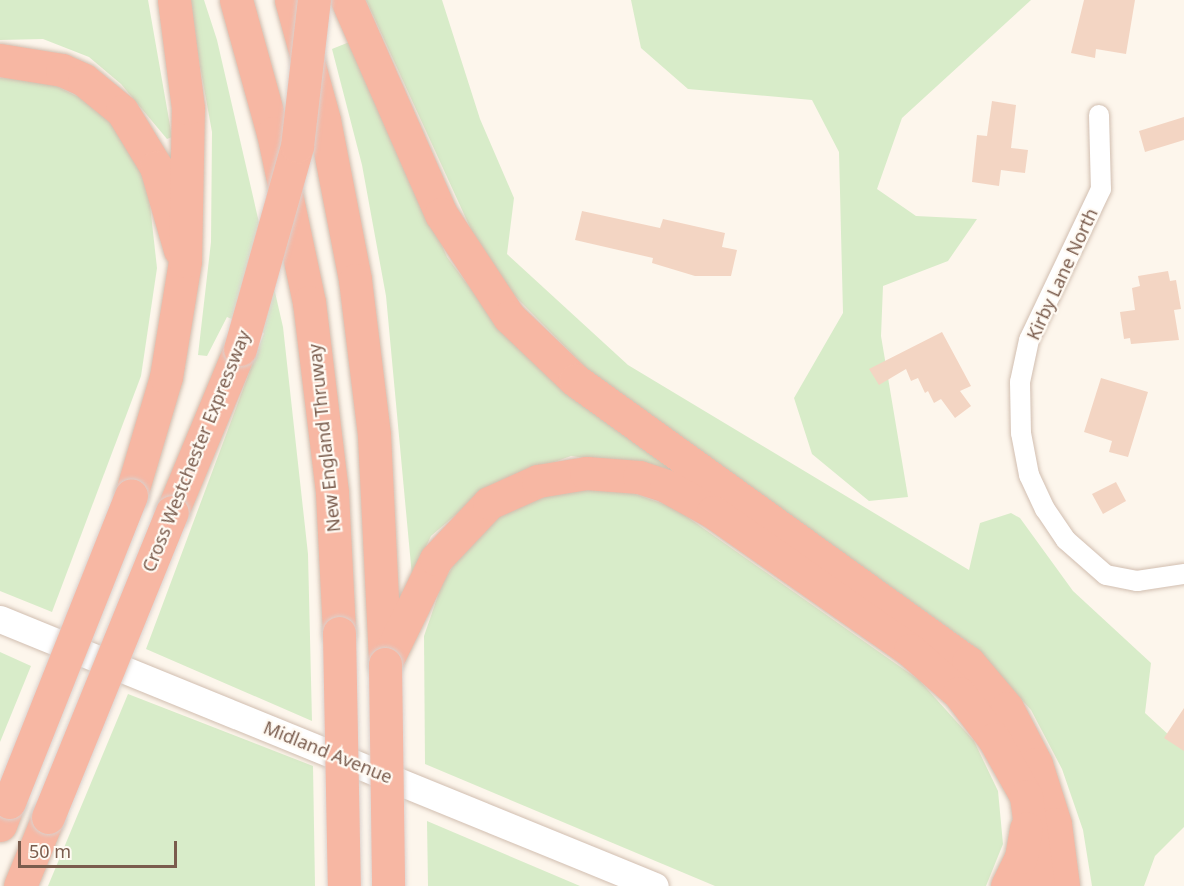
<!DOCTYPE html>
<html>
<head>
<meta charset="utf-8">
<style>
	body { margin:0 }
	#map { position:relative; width:1184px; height:886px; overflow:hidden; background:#fdf6ec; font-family:"Noto Sans",sans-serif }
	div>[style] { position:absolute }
	.green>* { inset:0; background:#d8ecc9 }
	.building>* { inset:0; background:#f3d5c3 }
	.roads { filter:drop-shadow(0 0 2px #d1beb0) drop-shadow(0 0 2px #d1beb0) }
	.street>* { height:20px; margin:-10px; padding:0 10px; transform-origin:10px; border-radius:10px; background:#fff }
	.secondary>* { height:27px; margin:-13.5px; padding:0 13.5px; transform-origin:13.5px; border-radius:13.5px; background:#fff }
	.highway>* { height:33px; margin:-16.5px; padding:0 16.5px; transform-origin:16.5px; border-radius:16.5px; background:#f7b7a3 }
	.bridges { filter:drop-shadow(0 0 2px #dad1cd) drop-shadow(0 0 2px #dad1cd) }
	.highway-bridge>* { height:33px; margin:-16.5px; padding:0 16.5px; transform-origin:16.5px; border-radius:16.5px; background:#f7b7a3 }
	span { translate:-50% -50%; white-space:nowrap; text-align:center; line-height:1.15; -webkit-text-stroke:4.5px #fffaf3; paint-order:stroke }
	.street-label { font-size:18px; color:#7a5c4d }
	.scale { position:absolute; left:18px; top:841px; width:159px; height:27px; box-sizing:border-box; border:3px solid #7a5c4d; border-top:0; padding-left:8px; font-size:18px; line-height:21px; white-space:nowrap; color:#7a5c4d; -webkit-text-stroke:4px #fffaf3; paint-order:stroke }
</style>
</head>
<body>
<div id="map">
	<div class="green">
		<i style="clip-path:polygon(0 0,148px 0,172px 137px,167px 139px,121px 84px,89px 57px,43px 39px,0 40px)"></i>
		<i style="clip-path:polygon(188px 0,204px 0,217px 40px,283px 327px,308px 554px,312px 721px,146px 649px,264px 333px,227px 317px,207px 356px,198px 355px,211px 242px,212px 132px)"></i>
		<i style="clip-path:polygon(366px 0,442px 0,480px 119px,514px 198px,507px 254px,628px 365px,969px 570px,980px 523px,1011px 513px,1020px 518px,1073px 591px,1151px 663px,1145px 713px,1184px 749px,1184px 827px,1155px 856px,1144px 886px,1092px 886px,1083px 830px,1062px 769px,1031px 710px,975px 647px,591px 373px,514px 295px,474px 236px)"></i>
		<i style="clip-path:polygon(631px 0,1031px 0,902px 118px,877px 189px,916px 216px,977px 219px,948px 261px,883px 286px,881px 336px,908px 497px,869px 501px,812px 454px,794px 398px,843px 313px,839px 152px,812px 100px,688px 89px,641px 48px)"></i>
		<i style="clip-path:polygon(352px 41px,447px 257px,495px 321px,700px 490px,645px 466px,571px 456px,489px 486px,431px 536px,412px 576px,386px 296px,362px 165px,332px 49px)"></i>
		<i style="clip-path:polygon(0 78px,44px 80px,93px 104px,129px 135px,148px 187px,157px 268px,141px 376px,52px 612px,0 591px)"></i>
		<i style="clip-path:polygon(612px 486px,673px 507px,919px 680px,974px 741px,998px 791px,1003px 844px,986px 886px,715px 886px,425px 764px,424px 636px,442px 584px,467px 543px,503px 511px,548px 494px)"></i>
		<i style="clip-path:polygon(0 652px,31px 666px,0 742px)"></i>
		<i style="clip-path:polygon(128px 694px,313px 766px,315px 886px,48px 886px)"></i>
		<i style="clip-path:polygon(427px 821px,580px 886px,428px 886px)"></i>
	</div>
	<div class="building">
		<i style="clip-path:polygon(1084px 0,1135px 0,1126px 54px,1096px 49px,1095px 58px,1071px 53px)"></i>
		<i style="clip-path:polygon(992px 101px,1016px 105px,1011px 148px,1028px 150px,1025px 173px,1001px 170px,999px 186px,972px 182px,977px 135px,987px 136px)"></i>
		<i style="clip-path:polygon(1184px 117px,1184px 140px,1145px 152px,1139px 131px)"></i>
		<i style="clip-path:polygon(582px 211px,660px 228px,663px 219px,725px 233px,722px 247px,737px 250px,731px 276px,695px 276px,652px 263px,653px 258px,575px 240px)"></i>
		<i style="clip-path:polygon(1168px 271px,1170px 281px,1176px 280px,1181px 309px,1174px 310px,1179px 340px,1131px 344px,1130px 338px,1124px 339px,1120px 312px,1135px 310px,1132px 288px,1140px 286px,1138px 276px)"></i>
		<i style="clip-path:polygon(942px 332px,971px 386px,960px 391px,971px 406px,955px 418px,941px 399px,934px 403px,928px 391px,925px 393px,918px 378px,911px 381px,906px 369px,879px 385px,869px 369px)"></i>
		<i style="clip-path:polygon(1101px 378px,1148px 392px,1128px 457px,1109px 452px,1112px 441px,1084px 432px)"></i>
		<i style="clip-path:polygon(1116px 482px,1126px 501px,1103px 514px,1092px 494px)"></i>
		<i style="clip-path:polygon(1184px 708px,1184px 751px,1164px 738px)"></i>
	</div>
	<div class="roads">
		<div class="street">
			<i style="left:1099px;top:115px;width:74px;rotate:88.5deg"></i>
			<i style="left:1101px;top:189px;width:167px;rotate:115.5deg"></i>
			<i style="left:1029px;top:340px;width:43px;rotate:102.1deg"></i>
			<i style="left:1020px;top:382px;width:51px;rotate:88.9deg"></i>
			<i style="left:1021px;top:433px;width:43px;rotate:79.2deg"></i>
			<i style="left:1029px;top:475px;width:38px;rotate:65deg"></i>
			<i style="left:1045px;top:509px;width:37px;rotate:56deg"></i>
			<i style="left:1066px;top:540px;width:53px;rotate:41.2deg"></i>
			<i style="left:1106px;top:575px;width:32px;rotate:11deg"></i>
			<i style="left:1137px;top:581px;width:48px;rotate:-8.5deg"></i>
		</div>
		<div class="secondary">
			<i style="left:0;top:619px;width:707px;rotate:22.18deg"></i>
		</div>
		<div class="highway">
			<i style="left:236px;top:0;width:138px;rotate:74.5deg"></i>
			<i style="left:273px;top:133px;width:173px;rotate:78deg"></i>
			<i style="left:309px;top:302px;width:192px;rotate:83.1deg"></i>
			<i style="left:332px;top:493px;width:140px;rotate:87.1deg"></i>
			<i style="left:291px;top:0;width:124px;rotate:74.6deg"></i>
			<i style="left:324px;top:120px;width:163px;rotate:79deg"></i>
			<i style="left:355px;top:280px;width:156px;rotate:83deg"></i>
			<i style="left:374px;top:435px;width:222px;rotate:87.2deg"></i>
			<i style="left:347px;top:0;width:234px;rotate:66.3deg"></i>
			<i style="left:441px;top:214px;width:123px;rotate:56.6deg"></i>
			<i style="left:509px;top:317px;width:91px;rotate:43.7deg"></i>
			<i style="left:575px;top:380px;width:484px;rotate:35.7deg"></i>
			<i style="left:968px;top:662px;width:60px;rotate:49.7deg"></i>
			<i style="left:1007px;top:708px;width:63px;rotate:62.6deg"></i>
			<i style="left:1036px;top:764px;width:63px;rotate:72.4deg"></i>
			<i style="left:1055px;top:824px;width:63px;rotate:82.6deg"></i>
			<i style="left:0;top:60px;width:63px;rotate:9.2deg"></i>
			<i style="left:62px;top:70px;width:24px;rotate:24deg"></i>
			<i style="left:84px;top:80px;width:49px;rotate:39.2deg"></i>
			<i style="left:122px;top:111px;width:66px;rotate:58.7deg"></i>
			<i style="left:156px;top:167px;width:86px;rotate:73.9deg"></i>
			<i style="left:131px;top:495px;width:123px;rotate:-73.5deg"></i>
			<i style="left:166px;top:377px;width:118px;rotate:-80.7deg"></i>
			<i style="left:185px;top:261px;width:153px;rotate:-88.9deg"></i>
			<i style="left:188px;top:108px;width:109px;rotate:-97.4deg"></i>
			<i style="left:172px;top:512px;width:177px;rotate:-67.4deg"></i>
			<i style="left:385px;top:664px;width:117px;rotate:-64.1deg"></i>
			<i style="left:436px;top:559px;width:77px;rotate:-46.6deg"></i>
			<i style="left:489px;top:503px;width:54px;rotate:-24.2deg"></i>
			<i style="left:538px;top:481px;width:49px;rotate:-9.5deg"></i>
			<i style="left:586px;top:473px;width:53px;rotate:4.3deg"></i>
			<i style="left:639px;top:477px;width:28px;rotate:18deg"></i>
			<i style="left:666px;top:486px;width:54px;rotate:29deg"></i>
			<i style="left:713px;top:512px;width:241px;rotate:35deg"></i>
			<i style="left:910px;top:650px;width:65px;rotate:41.3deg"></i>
			<i style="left:959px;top:693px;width:58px;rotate:52.7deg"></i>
			<i style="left:994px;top:739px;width:65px;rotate:60.7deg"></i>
			<i style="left:1026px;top:796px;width:91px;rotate:82.4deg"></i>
			<i style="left:0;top:825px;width:25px;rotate:-69deg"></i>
			<i style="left:20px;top:886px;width:74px;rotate:-67.9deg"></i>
			<i style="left:1007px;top:886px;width:32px;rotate:-64deg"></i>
			<i style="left:1021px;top:857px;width:29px;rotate:-80deg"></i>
		</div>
	</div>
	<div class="bridges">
		<div class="highway-bridge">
			<i style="left:240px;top:349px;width:211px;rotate:-74.3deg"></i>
			<i style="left:297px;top:146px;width:147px;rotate:-83.4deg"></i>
			<i style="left:339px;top:633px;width:253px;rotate:88.9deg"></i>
			<i style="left:385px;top:664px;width:222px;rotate:89.2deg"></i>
			<i style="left:9px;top:802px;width:330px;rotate:-68.3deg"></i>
			<i style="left:48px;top:817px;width:329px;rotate:-67.9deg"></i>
		</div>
	</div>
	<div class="street-label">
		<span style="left:1062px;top:274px;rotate:-65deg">Kirby Lane North</span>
		<span style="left:324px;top:438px;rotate:-96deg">New England Thruway</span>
		<span style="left:196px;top:451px;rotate:-68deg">Cross Westchester Expressway</span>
		<span style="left:328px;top:752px;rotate:22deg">Midland Avenue</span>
	</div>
	<div class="scale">50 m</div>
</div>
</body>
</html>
